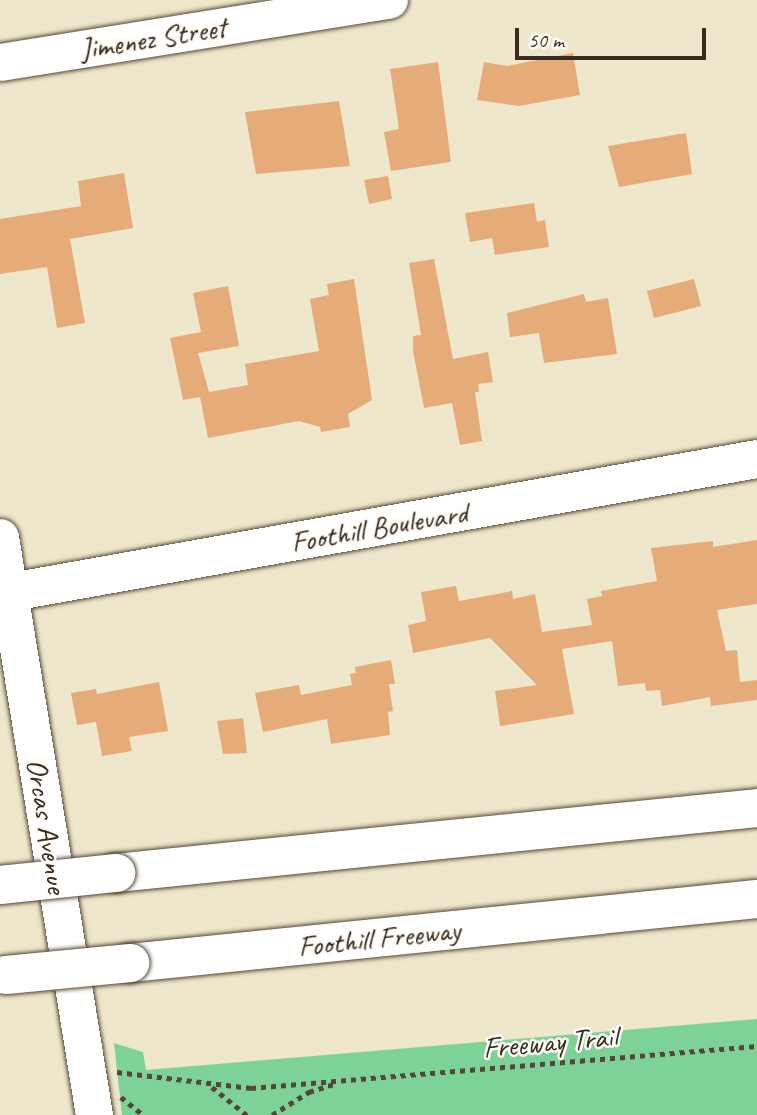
<!DOCTYPE html>
<html>
<head>
<meta charset="utf-8">
<style>
	body { margin:0 }
	#map { position:relative; width:757px; height:1115px; overflow:hidden; background:#eee7cb; font-family:Caveat,sans-serif }
	div>[style] { position:absolute }
	.green>* { inset:0; background:#7cd297 }
	.building>* { inset:0; background:#e5ac7a }
	.path>* { height:4.5px; margin-top:-2.25px; transform-origin:0; background:repeating-linear-gradient(90deg,#564638 0 5px,transparent 0 10px) }
	.roads { filter:drop-shadow(0 0 2px #564638) drop-shadow(0 0 2px #564638) }
	.minor>* { height:37px; margin:-18.5px; padding:0 18.5px; transform-origin:18.5px; border-radius:18.5px; background:#fff }
	.major>* { height:38px; margin:-19px; padding:0 19px; transform-origin:19px; border-radius:19px; background:#fff }
	.highway>* { height:38px; margin:-19px; padding:0 19px; transform-origin:19px; border-radius:19px; background:#fff }
	.bridges { filter:drop-shadow(0 0 2px #564638) drop-shadow(0 0 2px #564638) }
	.highway-bridge>* { height:38px; margin:-19px; padding:0 19px; transform-origin:19px; border-radius:19px; background:#fff }
	span { translate:-50% -50%; white-space:nowrap; text-align:center; line-height:1.15; -webkit-text-stroke:5px #fdfcf7; paint-order:stroke }
	.street-label { font-size:30px; color:#3b2a1e }
	.scale { position:absolute; left:515px; top:28px; width:191px; height:32px; box-sizing:border-box; border:4px solid #3b2a1e; border-top:0; padding-left:9px; font-size:21px; line-height:24px; white-space:nowrap; color:#3b2a1e; -webkit-text-stroke:5px #fdfcf7; paint-order:stroke }
</style>
</head>
<body>
<div id="map">
	<div class="green">
		<i style="clip-path:polygon(757px 1019px,757px 1115px,122px 1115px,114px 1043px,143px 1052px,146px 1070px)"></i>
	</div>
	<div class="building">
		<i style="clip-path:polygon(573px 53px,580px 95px,519px 106px,477px 100px,484px 62px,507px 66px)"></i>
		<i style="clip-path:polygon(438px 62px,451px 162px,391px 171px,384px 132px,399px 129px,390px 69px)"></i>
		<i style="clip-path:polygon(339px 101px,350px 166px,256px 174px,245px 112px)"></i>
		<i style="clip-path:polygon(686px 133px,692px 174px,619px 187px,608px 146px)"></i>
		<i style="clip-path:polygon(124px 173px,133px 228px,70px 239px,85px 323px,57px 328px,47px 267px,0 274px,0 219px,81px 206px,78px 181px)"></i>
		<i style="clip-path:polygon(388px 176px,392px 199px,369px 204px,364px 180px)"></i>
		<i style="clip-path:polygon(534px 203px,537px 222px,545px 220px,549px 247px,495px 255px,492px 238px,470px 242px,465px 213px)"></i>
		<i style="clip-path:polygon(434px 259px,453px 359px,488px 352px,493px 382px,478px 384px,479px 392px,475px 392px,482px 441px,460px 445px,452px 403px,424px 408px,413px 351px,413px 336px,421px 335px,409px 263px)"></i>
		<i style="clip-path:polygon(354px 279px,372px 400px,348px 414px,350px 427px,321px 432px,320px 427px,299px 421px,208px 438px,200px 397px,183px 400px,170px 338px,201px 332px,193px 293px,228px 286px,239px 346px,198px 353px,209px 392px,248px 385px,245px 364px,319px 351px,310px 299px,329px 295px,327px 284px)"></i>
		<i style="clip-path:polygon(694px 279px,701px 306px,654px 318px,647px 291px)"></i>
		<i style="clip-path:polygon(584px 294px,586px 302px,608px 298px,617px 354px,544px 363px,539px 333px,510px 337px,507px 313px)"></i>
		<i style="clip-path:polygon(757px 540px,757px 604px,717px 610px,726px 651px,737px 650px,740px 682px,757px 680px,757px 700px,711px 706px,710px 697px,662px 706px,660px 690px,646px 691px,645px 683px,618px 686px,612px 641px,562px 649px,574px 714px,500px 726px,495px 691px,537px 685px,490px 638px,413px 653px,408px 625px,426px 621px,421px 592px,456px 586px,459px 601px,512px 591px,513px 599px,535px 594px,542px 632px,592px 625px,587px 599px,602px 596px,601px 591px,657px 581px,651px 548px,713px 541px,713px 547px)"></i>
		<i style="clip-path:polygon(391px 660px,395px 684px,389px 684px,393px 711px,388px 712px,390px 735px,331px 744px,327px 719px,263px 732px,255px 693px,299px 685px,301px 695px,352px 685px,350px 674px,356px 673px,355px 667px)"></i>
		<i style="clip-path:polygon(159px 682px,168px 731px,129px 737px,132px 751px,102px 756px,96px 722px,77px 725px,71px 693px,96px 689px,97px 694px)"></i>
		<i style="clip-path:polygon(243px 718px,247px 753px,223px 754px,217px 721px)"></i>
	</div>
	<div class="path">
		<i style="left:117px;top:1072px;width:135px;rotate:6.8deg"></i>
		<i style="left:251px;top:1088px;width:508px;rotate:-4.74deg"></i>
		<i style="left:212px;top:1087px;width:45px;rotate:38.7deg"></i>
		<i style="left:121px;top:1097px;width:28px;rotate:39deg"></i>
		<i style="left:272px;top:1115px;width:44px;rotate:-31.9deg"></i>
		<i style="left:309px;top:1092px;width:29px;rotate:-18deg"></i>
	</div>
	<div class="roads">
		<div class="minor">
			<i style="left:0;top:62px;width:394px;rotate:-9.1deg"></i>
			<i style="left:0;top:537px;width:586px;rotate:80.76deg"></i>
		</div>
		<div class="major">
			<i style="left:0;top:594px;width:769px;rotate:-10.11deg"></i>
		</div>
		<div class="highway">
			<i style="left:116px;top:873px;width:644px;rotate:-5.79deg"></i>
			<i style="left:130px;top:963px;width:630px;rotate:-5.83deg"></i>
		</div>
	</div>
	<div class="bridges">
		<div class="highway-bridge">
			<i style="left:0;top:885px;width:117px;rotate:-5.9deg"></i>
			<i style="left:6px;top:975px;width:125px;rotate:-5.5deg"></i>
		</div>
	</div>
	<div class="street-label">
		<span style="left:153px;top:38px;rotate:-9deg">Jimenez Street</span>
		<span style="left:379px;top:527px;rotate:-10deg">Foothill Boulevard</span>
		<span style="left:47px;top:826px;rotate:81deg">Orcas Avenue</span>
		<span style="left:379px;top:938px;rotate:-6deg">Foothill Freeway</span>
		<span style="left:550px;top:1042px;rotate:-5deg">Freeway Trail</span>
	</div>
	<div class="scale">50 m</div>
</div>
</body>
</html>
